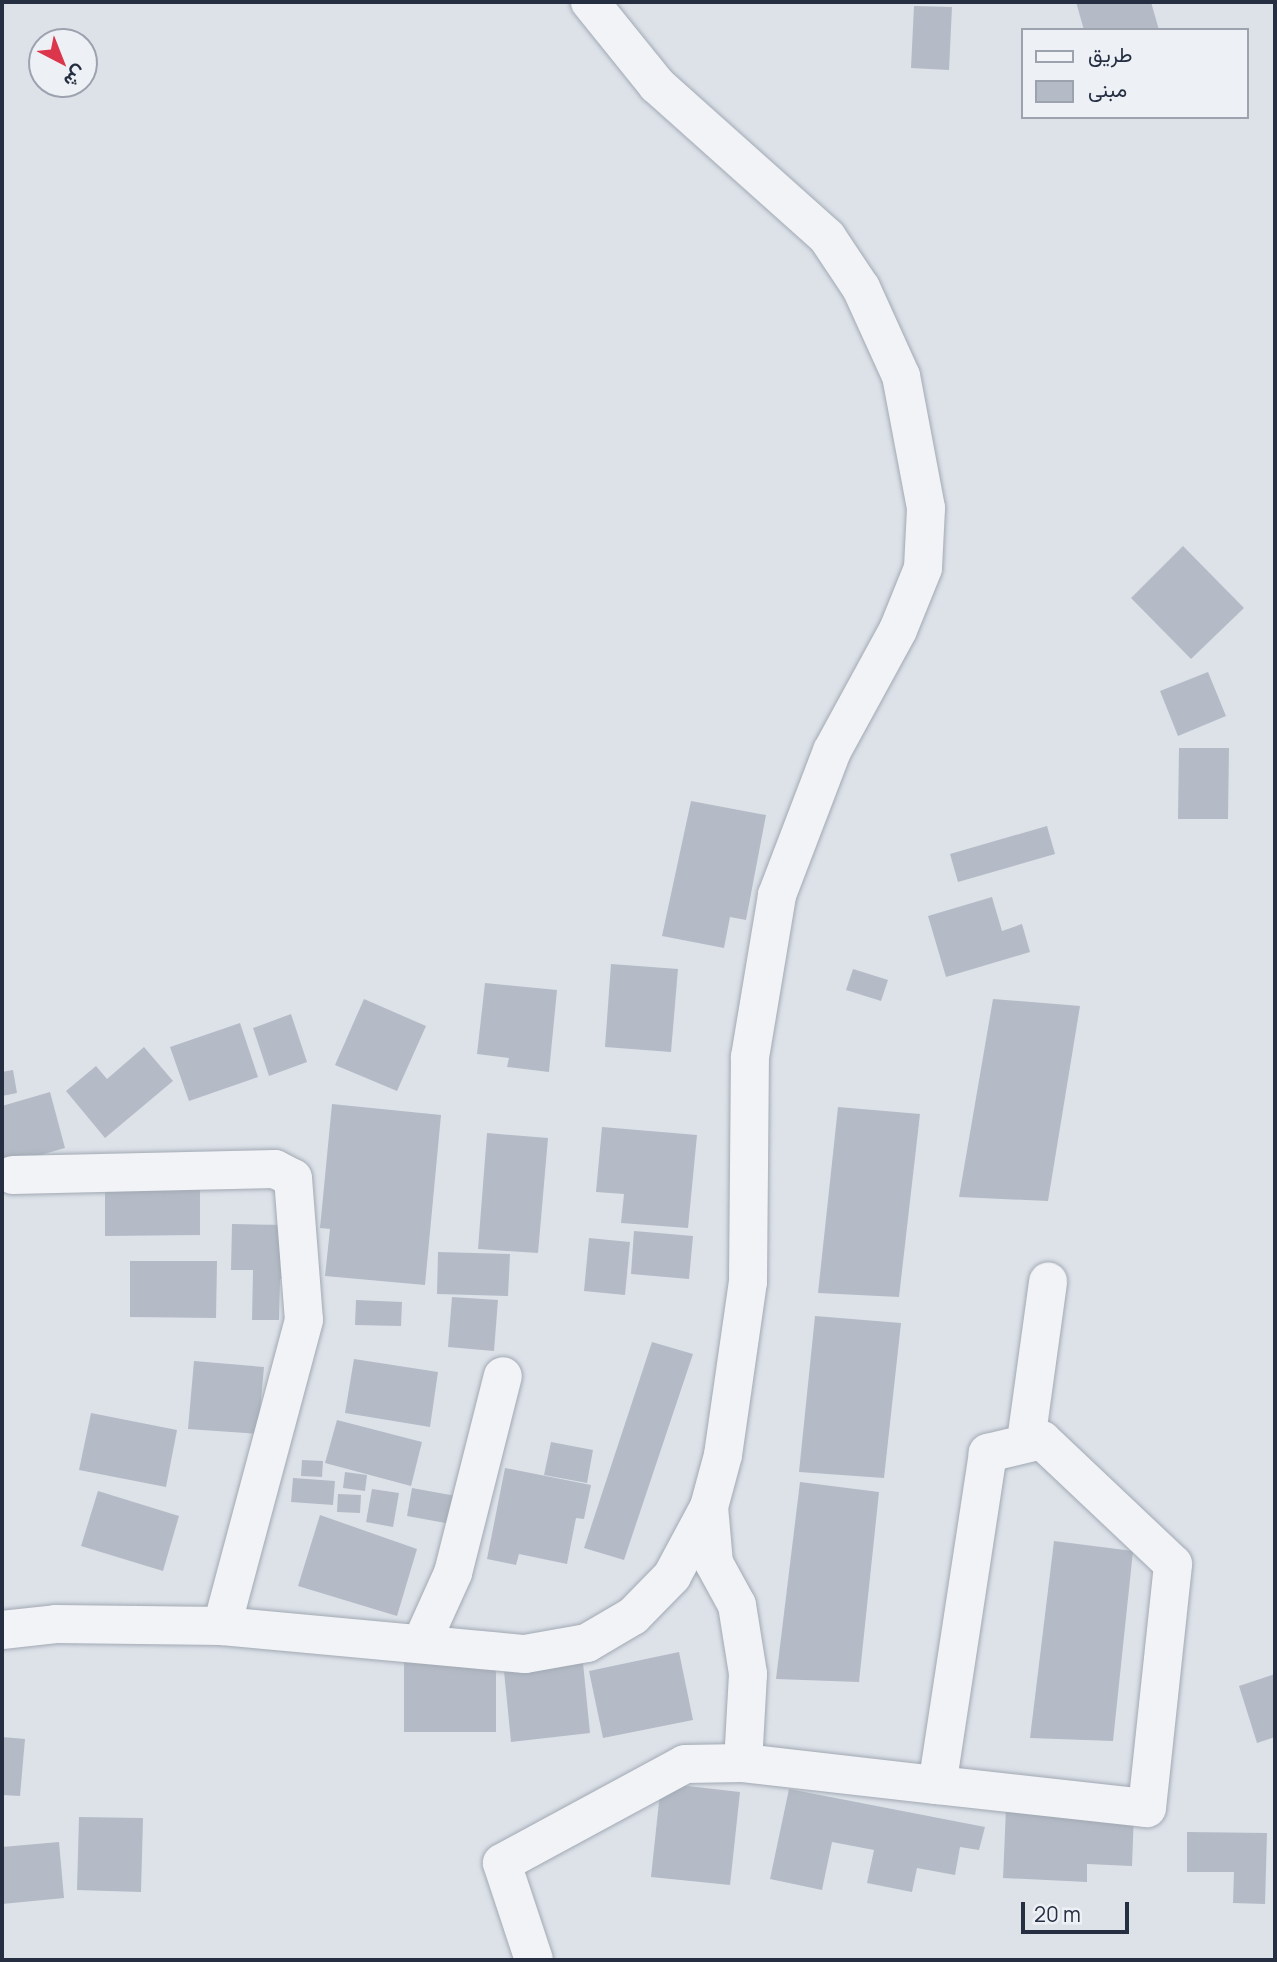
<!DOCTYPE html>
<html>
<head>
<meta charset="utf-8">
<style>
	body { margin:0 }
	#map { position:relative; width:1277px; height:1962px; overflow:hidden; background:#dde2e9; font-family:Manrope,Vazirmatn,sans-serif }
	div>[style] { position:absolute }
	.building>* { inset:0; background:#b4bbc6 }
	.roads { filter:drop-shadow(0 0 2px #a2a9b3) drop-shadow(0 0 2px #a2a9b3) }
	.minor>* { height:38px; margin:-19px; padding:0 19px; transform-origin:19px; border-radius:19px; background:#f1f3f7 }
	span { translate:-50% -50%; white-space:nowrap; text-align:center; line-height:1.15; -webkit-text-stroke:5px #edf1f6; paint-order:stroke }
	.frame { position:absolute; inset:0; border:4px solid #252f41; pointer-events:none }
	.legend { position:absolute; left:1021px; top:28px; width:228px; height:91px; box-sizing:border-box; background:#edf1f6; border:2px solid #9da3ae; margin:0; padding:9px 12px; list-style:none; font-size:21px; color:#252f41 }
	.legend li { display:flex; align-items:center; gap:14px; height:35px }
	.legend b { width:35px; border:2px solid #9da3ae }
	.north { position:absolute; left:28px; top:28px; width:70px; height:70px; box-sizing:border-box; background:#edf1f6; border:2px solid #9da3ae; border-radius:50%; rotate:138deg; font-size:19px; font-weight:700; line-height:28px; text-align:center; color:#252f41 }
	.north::after { content:''; display:block; margin:auto; width:24px; height:32px; background:#db364b; clip-path:polygon(50% 0,100% 100%,50% 72%,0 100%) }
	.scale { position:absolute; left:1021px; top:1902px; width:108px; height:32px; box-sizing:border-box; border:4px solid #252f41; border-top:0; padding-left:9px; font-size:21px; line-height:24px; white-space:nowrap; color:#252f41; -webkit-text-stroke:5px #edf1f6; paint-order:stroke }
</style>
</head>
<body>
<div id="map">
	<div class="building">
		<i style="clip-path:polygon(1076px 2px,1151px 2px,1159px 30px,1084px 30px)"></i>
		<i style="clip-path:polygon(914px 6px,952px 7px,949px 70px,911px 68px)"></i>
		<i style="clip-path:polygon(1183px 546px,1244px 608px,1191px 659px,1131px 598px)"></i>
		<i style="clip-path:polygon(1208px 672px,1226px 716px,1178px 736px,1160px 691px)"></i>
		<i style="clip-path:polygon(1179px 748px,1229px 748px,1228px 819px,1178px 819px)"></i>
		<i style="clip-path:polygon(691px 801px,766px 815px,746px 920px,730px 917px,724px 948px,662px 936px)"></i>
		<i style="clip-path:polygon(1047px 826px,1055px 854px,958px 882px,950px 854px)"></i>
		<i style="clip-path:polygon(992px 897px,1002px 931px,1022px 924px,1030px 952px,946px 977px,928px 916px)"></i>
		<i style="clip-path:polygon(611px 964px,678px 969px,671px 1052px,605px 1047px)"></i>
		<i style="clip-path:polygon(853px 969px,888px 980px,881px 1001px,846px 990px)"></i>
		<i style="clip-path:polygon(485px 983px,557px 990px,549px 1072px,507px 1067px,509px 1058px,477px 1054px)"></i>
		<i style="clip-path:polygon(364px 999px,426px 1026px,397px 1091px,335px 1065px)"></i>
		<i style="clip-path:polygon(993px 999px,1080px 1006px,1048px 1201px,959px 1197px)"></i>
		<i style="clip-path:polygon(291px 1014px,307px 1062px,269px 1076px,253px 1028px)"></i>
		<i style="clip-path:polygon(240px 1023px,258px 1077px,189px 1101px,170px 1047px)"></i>
		<i style="clip-path:polygon(144px 1047px,173px 1081px,105px 1138px,66px 1091px,96px 1066px,107px 1079px)"></i>
		<i style="clip-path:polygon(13px 1070px,17px 1093px,2px 1096px,2px 1072px)"></i>
		<i style="clip-path:polygon(50px 1092px,65px 1148px,2px 1166px,2px 1106px)"></i>
		<i style="clip-path:polygon(332px 1104px,441px 1115px,425px 1285px,325px 1276px,330px 1229px,320px 1228px)"></i>
		<i style="clip-path:polygon(838px 1107px,920px 1114px,899px 1297px,818px 1293px)"></i>
		<i style="clip-path:polygon(602px 1127px,697px 1135px,688px 1228px,621px 1223px,624px 1194px,596px 1192px)"></i>
		<i style="clip-path:polygon(487px 1133px,548px 1138px,538px 1253px,478px 1249px)"></i>
		<i style="clip-path:polygon(200px 1174px,200px 1235px,105px 1236px,105px 1175px)"></i>
		<i style="clip-path:polygon(232px 1224px,290px 1225px,289px 1279px,280px 1279px,279px 1320px,252px 1320px,253px 1270px,231px 1270px)"></i>
		<i style="clip-path:polygon(634px 1231px,693px 1236px,689px 1279px,631px 1274px)"></i>
		<i style="clip-path:polygon(589px 1238px,630px 1242px,625px 1295px,584px 1291px)"></i>
		<i style="clip-path:polygon(438px 1252px,510px 1254px,508px 1296px,437px 1294px)"></i>
		<i style="clip-path:polygon(130px 1261px,217px 1261px,216px 1318px,130px 1317px)"></i>
		<i style="clip-path:polygon(452px 1297px,498px 1300px,494px 1351px,448px 1347px)"></i>
		<i style="clip-path:polygon(356px 1300px,402px 1302px,401px 1326px,355px 1325px)"></i>
		<i style="clip-path:polygon(815px 1316px,901px 1323px,884px 1478px,799px 1472px)"></i>
		<i style="clip-path:polygon(652px 1342px,693px 1354px,624px 1560px,584px 1548px)"></i>
		<i style="clip-path:polygon(354px 1359px,438px 1372px,430px 1427px,345px 1413px)"></i>
		<i style="clip-path:polygon(194px 1361px,264px 1367px,258px 1434px,188px 1429px)"></i>
		<i style="clip-path:polygon(91px 1413px,177px 1430px,166px 1487px,79px 1470px)"></i>
		<i style="clip-path:polygon(337px 1420px,422px 1442px,411px 1486px,325px 1463px)"></i>
		<i style="clip-path:polygon(551px 1442px,593px 1450px,587px 1483px,544px 1475px)"></i>
		<i style="clip-path:polygon(302px 1460px,323px 1461px,322px 1477px,301px 1476px)"></i>
		<i style="clip-path:polygon(505px 1468px,591px 1485px,584px 1519px,576px 1518px,567px 1564px,519px 1554px,516px 1565px,487px 1559px)"></i>
		<i style="clip-path:polygon(345px 1472px,367px 1475px,365px 1491px,343px 1488px)"></i>
		<i style="clip-path:polygon(293px 1478px,335px 1481px,333px 1505px,291px 1502px)"></i>
		<i style="clip-path:polygon(800px 1482px,879px 1492px,859px 1682px,776px 1679px)"></i>
		<i style="clip-path:polygon(412px 1488px,456px 1496px,451px 1524px,407px 1516px)"></i>
		<i style="clip-path:polygon(372px 1489px,399px 1493px,393px 1527px,366px 1522px)"></i>
		<i style="clip-path:polygon(98px 1491px,179px 1516px,163px 1571px,81px 1546px)"></i>
		<i style="clip-path:polygon(338px 1494px,361px 1495px,360px 1513px,337px 1512px)"></i>
		<i style="clip-path:polygon(320px 1515px,417px 1549px,397px 1616px,298px 1586px)"></i>
		<i style="clip-path:polygon(1054px 1541px,1133px 1551px,1113px 1741px,1030px 1738px)"></i>
		<i style="clip-path:polygon(679px 1652px,693px 1720px,603px 1738px,589px 1671px)"></i>
		<i style="clip-path:polygon(404px 1661px,496px 1662px,496px 1732px,404px 1732px)"></i>
		<i style="clip-path:polygon(583px 1663px,590px 1733px,511px 1742px,504px 1671px)"></i>
		<i style="clip-path:polygon(1275px 1674px,1275px 1737px,1257px 1743px,1239px 1686px)"></i>
		<i style="clip-path:polygon(2px 1737px,25px 1739px,20px 1796px,2px 1795px)"></i>
		<i style="clip-path:polygon(661px 1783px,740px 1792px,730px 1885px,651px 1877px)"></i>
		<i style="clip-path:polygon(789px 1789px,985px 1827px,979px 1850px,960px 1847px,955px 1875px,917px 1868px,912px 1892px,867px 1883px,874px 1850px,832px 1842px,822px 1890px,770px 1879px)"></i>
		<i style="clip-path:polygon(1006px 1808px,1134px 1813px,1132px 1866px,1087px 1864px,1087px 1882px,1003px 1878px)"></i>
		<i style="clip-path:polygon(79px 1817px,143px 1818px,141px 1892px,77px 1890px)"></i>
		<i style="clip-path:polygon(1187px 1832px,1267px 1833px,1265px 1904px,1233px 1903px,1234px 1872px,1187px 1872px)"></i>
		<i style="clip-path:polygon(59px 1842px,64px 1898px,2px 1904px,2px 1847px)"></i>
	</div>
	<div class="roads">
		<div class="minor">
			<i style="left:13px;top:1175px;width:262px;rotate:-1.3deg"></i>
			<i style="left:275px;top:1169px;width:20px;rotate:27deg"></i>
			<i style="left:293px;top:1178px;width:142px;rotate:85.6deg"></i>
			<i style="left:304px;top:1320px;width:317px;rotate:105deg"></i>
			<i style="left:1026px;top:1441px;width:161px;rotate:-82.1deg"></i>
			<i style="left:709px;top:1507px;width:56px;rotate:84.9deg"></i>
			<i style="left:714px;top:1563px;width:48px;rotate:61.3deg"></i>
			<i style="left:737px;top:1605px;width:70px;rotate:80.9deg"></i>
			<i style="left:748px;top:1674px;width:89px;rotate:93.2deg"></i>
			<i style="left:743px;top:1763px;width:195px;rotate:6.5deg"></i>
			<i style="left:937px;top:1785px;width:211px;rotate:6.3deg"></i>
			<i style="left:1147px;top:1808px;width:245px;rotate:-83.9deg"></i>
			<i style="left:1173px;top:1564px;width:180px;rotate:-136.6deg"></i>
			<i style="left:1042px;top:1440px;width:56px;rotate:166.5deg"></i>
			<i style="left:988px;top:1453px;width:336px;rotate:98.7deg"></i>
			<i style="left:2px;top:1630px;width:54px;rotate:-6.3deg"></i>
			<i style="left:56px;top:1624px;width:166px;rotate:0.7deg"></i>
			<i style="left:222px;top:1626px;width:304px;rotate:5.3deg"></i>
			<i style="left:525px;top:1654px;width:63px;rotate:-10.1deg"></i>
			<i style="left:587px;top:1643px;width:53px;rotate:-30.4deg"></i>
			<i style="left:633px;top:1616px;width:56px;rotate:-45.7deg"></i>
			<i style="left:672px;top:1576px;width:78px;rotate:-61.8deg"></i>
			<i style="left:709px;top:1507px;width:54px;rotate:-74.9deg"></i>
			<i style="left:723px;top:1455px;width:175px;rotate:-81.8deg"></i>
			<i style="left:748px;top:1282px;width:225px;rotate:-89.5deg"></i>
			<i style="left:750px;top:1057px;width:164px;rotate:-80.5deg"></i>
			<i style="left:777px;top:895px;width:154px;rotate:-69.1deg"></i>
			<i style="left:832px;top:751px;width:138px;rotate:-61.4deg"></i>
			<i style="left:898px;top:630px;width:67px;rotate:-68deg"></i>
			<i style="left:923px;top:568px;width:60px;rotate:-87.1deg"></i>
			<i style="left:926px;top:508px;width:134px;rotate:-100.7deg"></i>
			<i style="left:901px;top:376px;width:97px;rotate:-114.4deg"></i>
			<i style="left:861px;top:288px;width:61px;rotate:-123.7deg"></i>
			<i style="left:827px;top:237px;width:228px;rotate:-138.2deg"></i>
			<i style="left:657px;top:85px;width:107px;rotate:-128.9deg"></i>
			<i style="left:421px;top:1644px;width:78px;rotate:-65.7deg"></i>
			<i style="left:453px;top:1573px;width:203px;rotate:-75.8deg"></i>
			<i style="left:534px;top:1960px;width:102px;rotate:-108.3deg"></i>
			<i style="left:502px;top:1863px;width:208px;rotate:-28.4deg"></i>
			<i style="left:685px;top:1764px;width:58px;rotate:-1deg"></i>
		</div>
	</div>
	<div class="frame"></div>
	<ul class="legend">
	<li><b style="height:9px;background:#f1f3f7"></b>طريق</li>
	<li><b style="height:19px;background:#b4bbc6"></b>مبنى</li>
	</ul>
	<div class="north">ش</div>
	<div class="scale">20 m</div>
</div>
</body>
</html>
